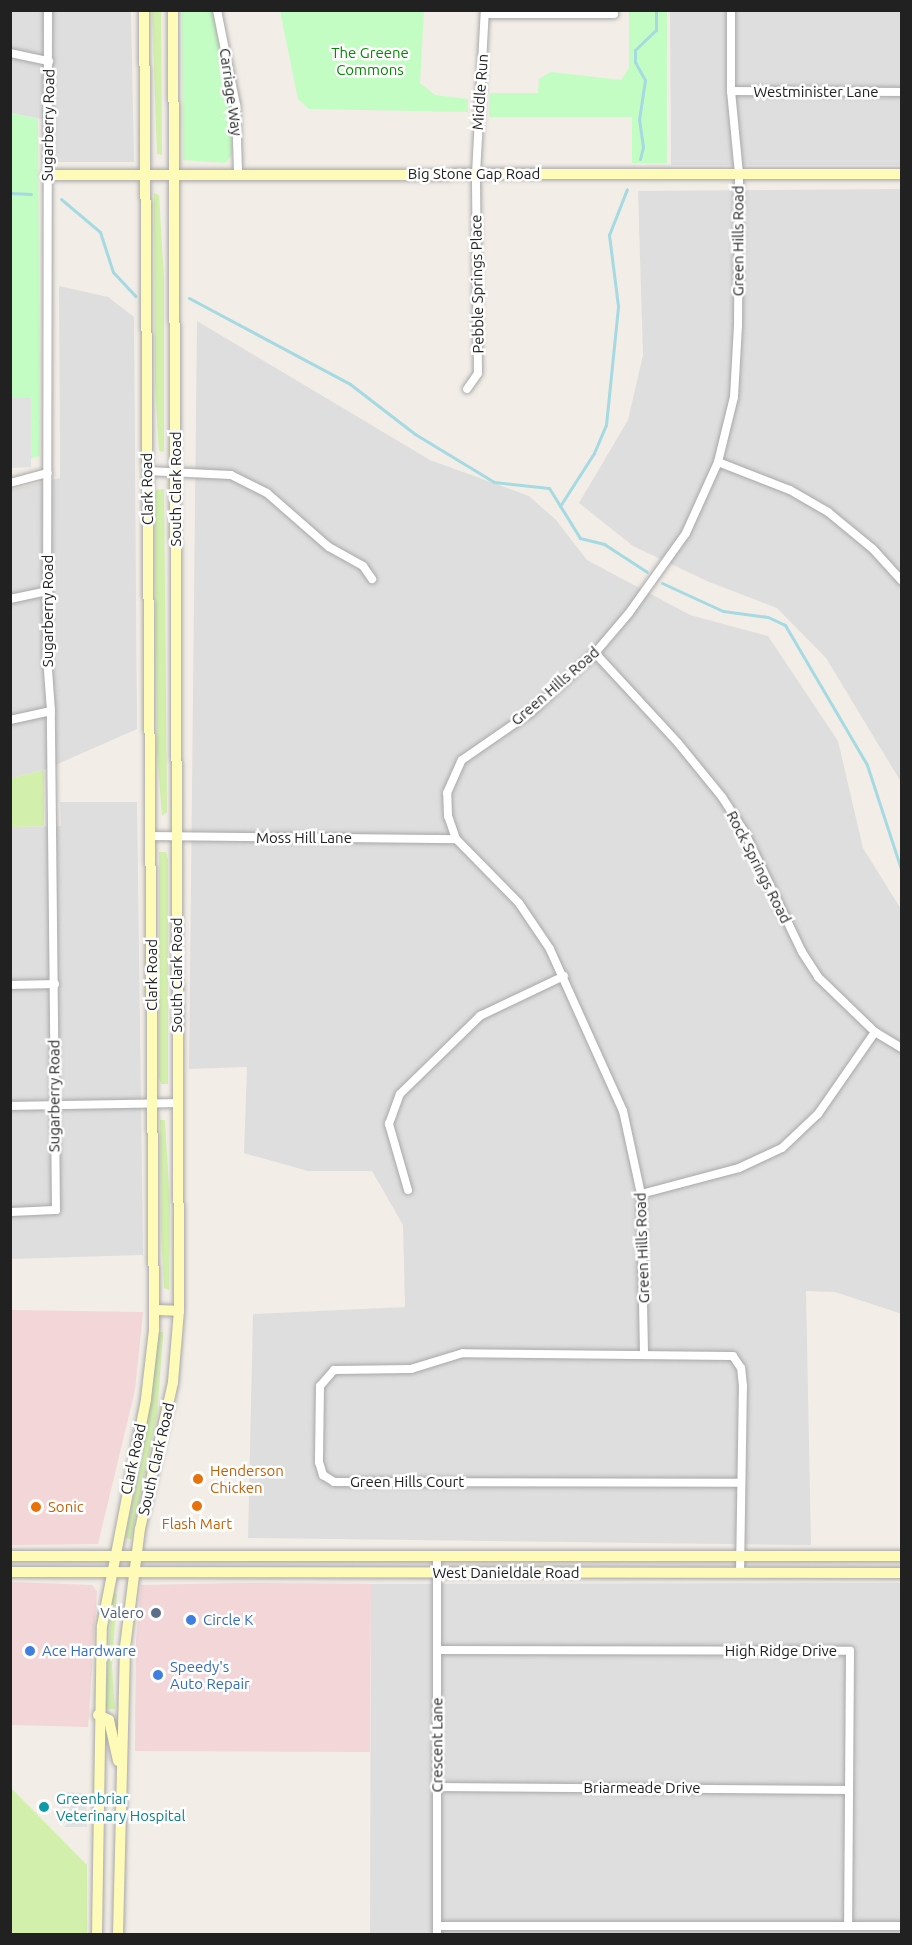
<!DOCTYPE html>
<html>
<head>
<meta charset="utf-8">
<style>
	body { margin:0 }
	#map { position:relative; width:912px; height:1945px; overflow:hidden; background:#f2ede7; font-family:Ubuntu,sans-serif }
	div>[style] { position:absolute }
	.residential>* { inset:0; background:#dfdede }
	.commercial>* { inset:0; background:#f3d6d7 }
	.grass>* { inset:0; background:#d2efab }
	.park>* { inset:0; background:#c4fdc3 }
	.parking>* { inset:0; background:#e1e1e1 }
	.stream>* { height:3px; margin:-1.5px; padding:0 1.5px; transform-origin:1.5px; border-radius:1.5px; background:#a5dae2 }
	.roads { filter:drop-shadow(0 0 2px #a8a8a8) drop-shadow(0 0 2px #a8a8a8) }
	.street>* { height:8px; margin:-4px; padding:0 4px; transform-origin:4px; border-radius:4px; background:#fff }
	.secondary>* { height:10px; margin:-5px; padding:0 5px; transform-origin:5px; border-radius:5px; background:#fefbb9 }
	.dots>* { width:16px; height:16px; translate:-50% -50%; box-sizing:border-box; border:3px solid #fff; border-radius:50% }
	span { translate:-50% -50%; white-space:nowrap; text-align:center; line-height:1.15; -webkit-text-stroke:5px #fff; paint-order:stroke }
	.park-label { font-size:15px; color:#058a04 }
	.street-label { font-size:15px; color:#212121 }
	.food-label { font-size:15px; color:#c56008 }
	.left { translate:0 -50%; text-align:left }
	.service-label { font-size:15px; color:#4e5e75 }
	.right { translate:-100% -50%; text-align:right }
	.shop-label { font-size:15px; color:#366cbe }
	.culture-label { font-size:15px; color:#0d838f }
	.frame { position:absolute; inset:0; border:12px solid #212121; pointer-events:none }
</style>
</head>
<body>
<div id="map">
	<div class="residential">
		<i style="clip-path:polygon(11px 11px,131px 11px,134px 162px,56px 162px,56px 122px,11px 113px)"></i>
		<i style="clip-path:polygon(670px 11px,901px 11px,901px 165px,671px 165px)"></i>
		<i style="clip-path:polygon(901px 189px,901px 782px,826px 658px,777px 608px,709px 582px,633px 546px,579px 503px,628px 420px,643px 355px,638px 191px)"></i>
		<i style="clip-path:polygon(59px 286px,108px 297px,134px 317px,137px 729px,44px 770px,11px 778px,10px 490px,60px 478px)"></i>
		<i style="clip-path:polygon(197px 321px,430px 460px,529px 496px,556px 520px,587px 560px,690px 615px,768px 636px,838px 741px,863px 848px,901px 909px,902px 1314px,835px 1292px,806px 1291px,811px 1545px,248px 1538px,253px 1314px,405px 1307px,403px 1225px,372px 1171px,308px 1171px,244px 1153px,247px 1067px,189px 1069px)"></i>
		<i style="clip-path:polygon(60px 802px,137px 802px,143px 1255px,11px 1259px,11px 827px,61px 826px)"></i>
		<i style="clip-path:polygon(901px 1583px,901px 1934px,370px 1934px,371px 1584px)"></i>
	</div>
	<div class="commercial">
		<i style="clip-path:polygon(11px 1310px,143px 1312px,135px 1390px,98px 1544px,11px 1545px)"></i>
		<i style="clip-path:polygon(11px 1582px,92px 1585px,97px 1591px,88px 1727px,11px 1725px)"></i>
		<i style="clip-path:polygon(242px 1583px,371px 1584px,370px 1752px,135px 1751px,136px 1640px,141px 1585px)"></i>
	</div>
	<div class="grass">
		<i style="clip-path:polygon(152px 11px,161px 11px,162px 155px,157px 154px)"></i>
		<i style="clip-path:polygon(154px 193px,159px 195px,164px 280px,164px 452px,159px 451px,155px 384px)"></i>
		<i style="clip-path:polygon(164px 489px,167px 812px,162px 816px,157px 751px,155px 493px,156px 490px)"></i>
		<i style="clip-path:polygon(44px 770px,44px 826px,11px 827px,11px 778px)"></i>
		<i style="clip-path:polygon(159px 852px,166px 852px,168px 859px,168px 1084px,161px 1084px,159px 1078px)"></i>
		<i style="clip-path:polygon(160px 1120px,165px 1120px,170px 1206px,169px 1290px,164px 1288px,161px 1233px)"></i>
		<i style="clip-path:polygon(158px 1332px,163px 1332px,163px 1337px,157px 1415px,131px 1539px,125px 1538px,142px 1460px)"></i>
		<i style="clip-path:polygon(112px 1593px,117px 1594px,112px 1667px,115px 1709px,105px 1709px)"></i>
		<i style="clip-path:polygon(11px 1788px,87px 1865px,87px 1934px,14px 1934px,11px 1931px)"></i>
	</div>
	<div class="park">
		<i style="clip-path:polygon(182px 11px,213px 11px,231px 109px,232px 155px,225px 163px,183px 160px)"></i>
		<i style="clip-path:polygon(280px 11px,424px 11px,420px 83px,435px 95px,468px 99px,468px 112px,309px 109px,298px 99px)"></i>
		<i style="clip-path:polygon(629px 11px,667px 11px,667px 163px,632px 163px,632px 117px,489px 117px,490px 93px,538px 93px,539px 79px,551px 72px,621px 80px,629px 68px)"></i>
		<i style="clip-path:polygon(11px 113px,38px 119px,40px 456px,11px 464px)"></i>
	</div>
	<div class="parking">
		<i style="clip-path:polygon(11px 398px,31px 398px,31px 467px,11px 468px)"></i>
		<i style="clip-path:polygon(62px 1792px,86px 1793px,87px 1827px,64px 1827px,68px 1823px,62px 1823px)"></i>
	</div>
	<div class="stream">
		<i style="left:640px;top:159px;width:12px;rotate:-76deg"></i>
		<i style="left:643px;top:147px;width:27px;rotate:-98deg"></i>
		<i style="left:639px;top:120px;width:40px;rotate:-81.5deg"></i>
		<i style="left:645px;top:80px;width:21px;rotate:-119deg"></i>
		<i style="left:635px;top:62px;width:12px;rotate:-90deg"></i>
		<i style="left:635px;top:50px;width:29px;rotate:-44deg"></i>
		<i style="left:656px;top:30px;width:20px;rotate:-90deg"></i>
		<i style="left:10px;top:193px;width:21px;rotate:3deg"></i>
		<i style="left:61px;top:199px;width:51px;rotate:40.2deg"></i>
		<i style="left:100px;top:232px;width:42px;rotate:72deg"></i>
		<i style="left:113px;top:272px;width:33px;rotate:47deg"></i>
		<i style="left:189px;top:298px;width:183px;rotate:28.1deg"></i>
		<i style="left:350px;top:384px;width:82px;rotate:37.6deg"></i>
		<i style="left:415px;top:434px;width:92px;rotate:31.3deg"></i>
		<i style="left:494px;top:482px;width:55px;rotate:6.2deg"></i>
		<i style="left:549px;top:488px;width:59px;rotate:58.2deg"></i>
		<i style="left:580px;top:538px;width:25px;rotate:14deg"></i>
		<i style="left:604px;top:544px;width:51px;rotate:33.1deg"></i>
		<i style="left:560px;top:506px;width:63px;rotate:-57.3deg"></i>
		<i style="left:594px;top:453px;width:30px;rotate:-67deg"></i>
		<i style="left:606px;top:425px;width:120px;rotate:-84.2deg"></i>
		<i style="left:618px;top:306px;width:72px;rotate:-97.2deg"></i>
		<i style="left:609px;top:235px;width:49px;rotate:-68.6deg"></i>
		<i style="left:662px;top:583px;width:67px;rotate:24.7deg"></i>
		<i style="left:723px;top:611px;width:45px;rotate:7.6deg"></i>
		<i style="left:768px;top:617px;width:19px;rotate:25deg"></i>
		<i style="left:785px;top:625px;width:162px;rotate:59.6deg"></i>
		<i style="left:867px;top:765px;width:113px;rotate:71.9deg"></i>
	</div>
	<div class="roads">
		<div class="street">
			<i style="left:217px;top:10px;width:97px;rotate:78.7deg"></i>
			<i style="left:236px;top:105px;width:69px;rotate:88.3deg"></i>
			<i style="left:485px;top:14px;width:129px"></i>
			<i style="left:10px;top:53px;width:40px;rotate:12deg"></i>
			<i style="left:731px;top:91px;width:171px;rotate:0.3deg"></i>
			<i style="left:467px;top:389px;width:19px;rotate:-55deg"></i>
			<i style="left:478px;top:373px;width:199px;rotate:-90.6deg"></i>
			<i style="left:476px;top:174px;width:164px;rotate:-86.9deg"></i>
			<i style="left:718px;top:462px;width:77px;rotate:21.3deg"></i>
			<i style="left:790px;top:490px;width:44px;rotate:30.1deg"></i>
			<i style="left:828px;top:512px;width:58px;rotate:39.4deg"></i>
			<i style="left:873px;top:549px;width:43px;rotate:47.8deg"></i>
			<i style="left:147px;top:471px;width:84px;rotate:2.7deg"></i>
			<i style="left:231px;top:475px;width:40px;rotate:26.6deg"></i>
			<i style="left:267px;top:493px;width:82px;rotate:41.1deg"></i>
			<i style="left:329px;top:547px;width:39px;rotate:29deg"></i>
			<i style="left:363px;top:566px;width:16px;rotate:55deg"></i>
			<i style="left:10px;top:483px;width:39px;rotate:-15deg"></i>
			<i style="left:10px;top:599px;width:39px;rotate:-12deg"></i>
			<i style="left:595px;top:653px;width:122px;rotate:47.3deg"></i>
			<i style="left:678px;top:743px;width:70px;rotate:50.8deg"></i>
			<i style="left:722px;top:797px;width:40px;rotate:57.1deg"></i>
			<i style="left:744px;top:831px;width:134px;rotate:64.4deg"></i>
			<i style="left:802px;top:952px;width:30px;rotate:57deg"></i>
			<i style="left:818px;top:977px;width:79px;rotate:44deg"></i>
			<i style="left:875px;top:1032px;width:31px;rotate:31deg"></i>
			<i style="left:10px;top:720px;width:42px;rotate:-12.4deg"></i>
			<i style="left:152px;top:836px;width:304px;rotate:0.6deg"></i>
			<i style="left:10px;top:985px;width:45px;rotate:-1.3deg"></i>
			<i style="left:10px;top:1106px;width:167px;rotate:-1deg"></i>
			<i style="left:408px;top:1190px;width:69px;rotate:-106.1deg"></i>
			<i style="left:389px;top:1124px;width:32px;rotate:-70deg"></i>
			<i style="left:400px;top:1094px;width:112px;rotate:-44.3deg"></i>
			<i style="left:480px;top:1016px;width:93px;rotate:-25.5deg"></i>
			<i style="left:641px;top:1194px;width:101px;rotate:-14.9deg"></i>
			<i style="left:739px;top:1168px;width:47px;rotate:-24.9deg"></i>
			<i style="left:782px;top:1148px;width:50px;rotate:-43.4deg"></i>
			<i style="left:818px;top:1114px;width:100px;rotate:-55.2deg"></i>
			<i style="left:10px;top:1212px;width:46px;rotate:-2.5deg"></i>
			<i style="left:56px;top:1210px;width:499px;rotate:-90.6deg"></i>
			<i style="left:51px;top:711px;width:55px;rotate:-94.2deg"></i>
			<i style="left:47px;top:656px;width:646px;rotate:-89.91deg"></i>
			<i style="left:644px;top:1353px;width:159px;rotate:-91.1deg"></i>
			<i style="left:641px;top:1194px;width:85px;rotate:-102.2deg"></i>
			<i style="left:623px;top:1111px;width:178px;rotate:-114.3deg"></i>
			<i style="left:550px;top:949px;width:55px;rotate:-124deg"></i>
			<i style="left:519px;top:903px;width:90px;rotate:-134.5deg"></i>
			<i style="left:456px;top:839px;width:24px;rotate:-109deg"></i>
			<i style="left:448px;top:816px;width:23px;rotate:-92deg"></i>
			<i style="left:447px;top:793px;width:36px;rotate:-66deg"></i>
			<i style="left:462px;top:760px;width:83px;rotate:-34.7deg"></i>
			<i style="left:530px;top:713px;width:88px;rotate:-42.7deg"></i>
			<i style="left:595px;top:653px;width:52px;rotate:-49.6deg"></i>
			<i style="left:629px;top:613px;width:98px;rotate:-54.5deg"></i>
			<i style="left:686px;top:533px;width:78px;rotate:-65.7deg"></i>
			<i style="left:718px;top:462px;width:67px;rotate:-76.2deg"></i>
			<i style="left:734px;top:397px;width:71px;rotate:-86.8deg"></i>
			<i style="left:738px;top:326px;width:152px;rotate:-89.6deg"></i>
			<i style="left:739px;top:174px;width:83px;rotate:-95.5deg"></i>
			<i style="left:731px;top:91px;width:81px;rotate:-90deg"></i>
			<i style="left:437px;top:1555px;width:379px;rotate:90deg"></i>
			<i style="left:740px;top:1573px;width:187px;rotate:-89.1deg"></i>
			<i style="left:743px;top:1386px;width:18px;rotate:-96deg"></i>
			<i style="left:741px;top:1368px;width:14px;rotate:-124deg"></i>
			<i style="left:733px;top:1356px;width:270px;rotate:-179.4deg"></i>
			<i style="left:463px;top:1353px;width:54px;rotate:162.9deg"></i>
			<i style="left:411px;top:1369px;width:77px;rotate:179.3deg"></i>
			<i style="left:334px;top:1370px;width:21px;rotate:131deg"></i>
			<i style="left:320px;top:1386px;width:76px;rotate:90.8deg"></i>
			<i style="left:319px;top:1462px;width:14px;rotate:73deg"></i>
			<i style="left:323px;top:1475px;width:13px;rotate:32deg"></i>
			<i style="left:334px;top:1482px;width:407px;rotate:0.1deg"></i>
			<i style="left:437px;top:1650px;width:413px;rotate:0.1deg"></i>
			<i style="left:850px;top:1651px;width:274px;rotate:90.4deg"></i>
			<i style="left:437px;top:1787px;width:411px;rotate:0.4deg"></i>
			<i style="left:437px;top:1926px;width:465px"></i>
		</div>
		<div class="secondary">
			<i style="left:47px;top:175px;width:855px;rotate:-0.07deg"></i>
			<i style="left:154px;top:1310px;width:25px;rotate:2deg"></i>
			<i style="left:10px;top:1556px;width:892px"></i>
			<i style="left:10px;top:1572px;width:892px;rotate:0.06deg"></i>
			<i style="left:98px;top:1715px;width:12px;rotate:24deg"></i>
			<i style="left:109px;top:1720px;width:42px;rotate:77.6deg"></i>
			<i style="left:97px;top:1934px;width:308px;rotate:-89.1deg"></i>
			<i style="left:102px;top:1626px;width:231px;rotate:-79deg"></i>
			<i style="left:146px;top:1399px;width:69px;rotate:-83.4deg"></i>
			<i style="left:154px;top:1330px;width:1320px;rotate:-90.43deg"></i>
			<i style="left:118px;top:1934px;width:287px;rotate:-88.6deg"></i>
			<i style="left:125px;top:1647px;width:119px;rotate:-82.8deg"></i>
			<i style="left:140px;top:1529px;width:151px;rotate:-77.3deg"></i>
			<i style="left:173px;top:1382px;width:71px;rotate:-85.2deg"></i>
			<i style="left:179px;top:1311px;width:1301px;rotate:-90.26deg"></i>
		</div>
	</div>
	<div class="dots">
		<i style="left:198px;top:1479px;background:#e8710a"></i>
		<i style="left:197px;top:1506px;background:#e8710a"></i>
		<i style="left:36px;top:1507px;background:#e8710a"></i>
		<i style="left:156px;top:1613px;background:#5c6f8a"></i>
		<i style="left:191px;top:1620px;background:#3f7fe0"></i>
		<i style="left:30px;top:1651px;background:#3f7fe0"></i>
		<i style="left:158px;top:1675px;background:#3f7fe0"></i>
		<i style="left:44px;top:1807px;background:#0f9aa8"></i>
	</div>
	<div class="park-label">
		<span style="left:370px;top:61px">The Greene<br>Commons</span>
	</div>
	<div class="street-label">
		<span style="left:231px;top:92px;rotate:82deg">Carriage Way</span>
		<span style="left:480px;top:92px;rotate:-86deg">Middle Run</span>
		<span style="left:816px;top:92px">Westminister Lane</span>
		<span style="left:48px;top:125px;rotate:-89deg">Sugarberry Road</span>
		<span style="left:474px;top:174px">Big Stone Gap Road</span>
		<span style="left:738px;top:241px;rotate:-90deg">Green Hills Road</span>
		<span style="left:477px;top:284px;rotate:-91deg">Pebble Springs Place</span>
		<span style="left:147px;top:489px;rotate:-91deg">Clark Road</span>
		<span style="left:176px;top:489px;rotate:-90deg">South Clark Road</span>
		<span style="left:48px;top:611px;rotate:-90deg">Sugarberry Road</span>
		<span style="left:555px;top:686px;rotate:-41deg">Green Hills Road</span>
		<span style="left:304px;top:838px">Moss Hill Lane</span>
		<span style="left:759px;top:867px;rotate:63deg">Rock Springs Road</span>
		<span style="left:152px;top:975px;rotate:-90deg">Clark Road</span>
		<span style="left:177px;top:975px;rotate:-90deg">South Clark Road</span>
		<span style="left:54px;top:1096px;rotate:-90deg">Sugarberry Road</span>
		<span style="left:642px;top:1248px;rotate:-92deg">Green Hills Road</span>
		<span style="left:133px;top:1459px;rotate:-78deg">Clark Road</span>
		<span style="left:156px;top:1459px;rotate:-77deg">South Clark Road</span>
		<span style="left:407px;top:1482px">Green Hills Court</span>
		<span style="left:506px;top:1573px">West Danieldale Road</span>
		<span style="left:781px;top:1651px">High Ridge Drive</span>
		<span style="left:437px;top:1745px;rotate:-90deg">Crescent Lane</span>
		<span style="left:642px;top:1788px">Briarmeade Drive</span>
	</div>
	<div class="food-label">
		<span class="left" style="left:210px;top:1479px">Henderson<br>Chicken</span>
		<span class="left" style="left:48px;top:1507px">Sonic</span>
		<span style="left:197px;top:1524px">Flash Mart</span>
	</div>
	<div class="service-label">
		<span class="right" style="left:144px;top:1613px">Valero</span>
	</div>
	<div class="shop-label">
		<span class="left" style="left:203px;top:1620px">Circle K</span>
		<span class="left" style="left:42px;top:1651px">Ace Hardware</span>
		<span class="left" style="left:170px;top:1675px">Speedy's<br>Auto Repair</span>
	</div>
	<div class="culture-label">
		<span class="left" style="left:56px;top:1807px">Greenbriar<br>Veterinary Hospital</span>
	</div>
	<div class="frame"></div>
</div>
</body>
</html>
